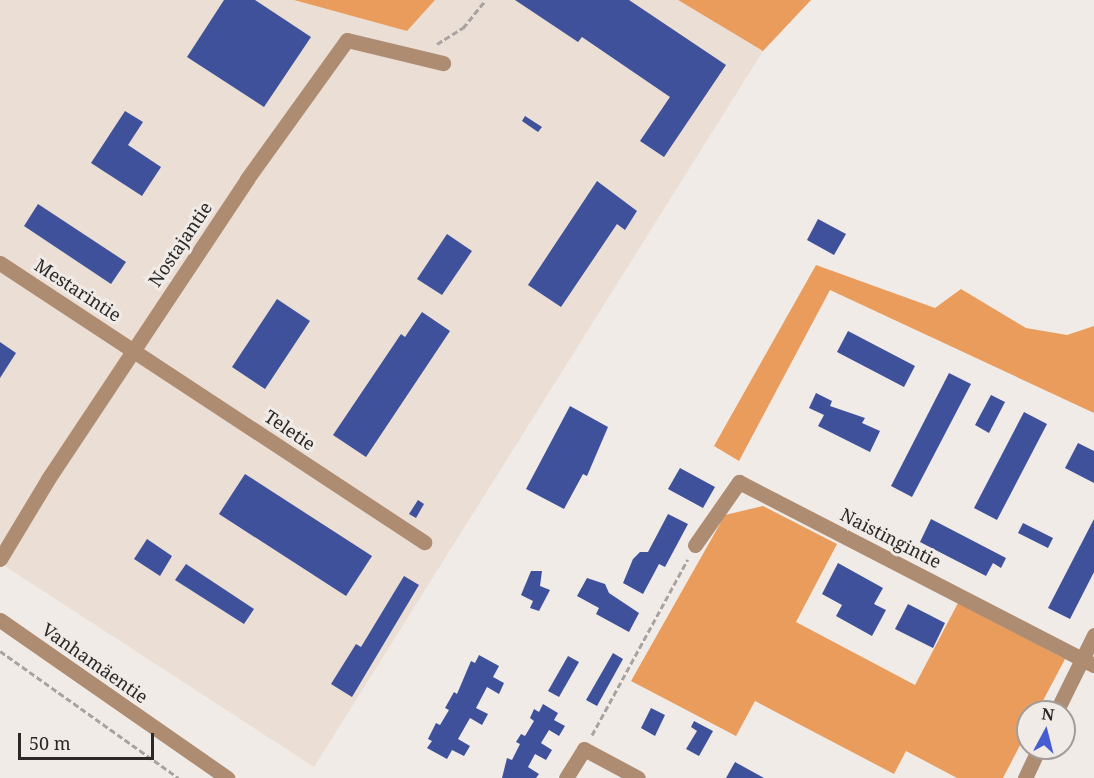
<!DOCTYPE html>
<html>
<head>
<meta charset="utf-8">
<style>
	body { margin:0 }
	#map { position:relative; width:1094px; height:778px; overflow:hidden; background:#f1ebe7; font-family:"Noto Serif",serif }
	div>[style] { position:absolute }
	.built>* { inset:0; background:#eaded5 }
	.forest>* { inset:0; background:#e99c5c }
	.building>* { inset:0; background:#3f519b }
	.path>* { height:3px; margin-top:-1.5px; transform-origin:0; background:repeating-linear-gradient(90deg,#a8a3a0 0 6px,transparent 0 9px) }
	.minor>* { height:15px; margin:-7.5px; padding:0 7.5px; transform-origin:7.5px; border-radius:7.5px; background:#ae8c72 }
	span { translate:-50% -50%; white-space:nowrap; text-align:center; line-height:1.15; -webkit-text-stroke:6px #f1ebe7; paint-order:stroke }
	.street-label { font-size:18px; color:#2b2827 }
	.north { position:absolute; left:1016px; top:700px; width:60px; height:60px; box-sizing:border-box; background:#f1ebe7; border:2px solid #a29d9a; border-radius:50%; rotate:7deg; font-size:16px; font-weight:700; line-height:24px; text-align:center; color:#2b2827 }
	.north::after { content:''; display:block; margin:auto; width:21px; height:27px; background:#455dd1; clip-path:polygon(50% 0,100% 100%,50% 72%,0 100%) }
	.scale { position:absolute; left:18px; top:733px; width:136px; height:27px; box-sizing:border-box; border:3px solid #2b2827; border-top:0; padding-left:8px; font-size:18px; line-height:21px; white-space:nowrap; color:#2b2827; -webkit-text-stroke:4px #f1ebe7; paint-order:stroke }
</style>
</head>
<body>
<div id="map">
	<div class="built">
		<i style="clip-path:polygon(0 0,294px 0,407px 31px,435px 0,678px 0,763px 51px,314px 767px,0 563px)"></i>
	</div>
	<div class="forest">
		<i style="clip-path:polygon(294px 0,435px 0,407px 31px)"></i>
		<i style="clip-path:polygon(678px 0,811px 0,763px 51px)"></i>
		<i style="clip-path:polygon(816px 265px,935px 308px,961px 289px,1026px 328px,1067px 335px,1094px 326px,1094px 413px,830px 290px,739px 461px,714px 446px)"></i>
		<i style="clip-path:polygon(763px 506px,837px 544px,796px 622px,915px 685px,958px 603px,1065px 659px,1037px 712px,1028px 712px,1028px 730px,1003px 778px,957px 778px,906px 751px,894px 774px,755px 701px,736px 736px,631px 681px,725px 515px)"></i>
	</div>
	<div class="building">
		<i style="clip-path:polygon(224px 0,255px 0,311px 37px,264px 107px,187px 57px)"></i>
		<i style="clip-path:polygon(515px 0,629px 0,726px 65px,664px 157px,640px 141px,670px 97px,582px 37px,578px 42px)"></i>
		<i style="clip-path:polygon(125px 111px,143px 122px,128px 145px,161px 167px,142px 196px,91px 163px)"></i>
		<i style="clip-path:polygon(525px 116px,542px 127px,538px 132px,522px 121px)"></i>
		<i style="clip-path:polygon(597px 181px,637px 211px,625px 230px,617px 224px,561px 307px,528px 285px)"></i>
		<i style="clip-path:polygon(38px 204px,126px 262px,111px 284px,24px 226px)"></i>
		<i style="clip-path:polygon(818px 219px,846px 234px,834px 255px,807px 240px)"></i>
		<i style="clip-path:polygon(447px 234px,472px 251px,442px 295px,417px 279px)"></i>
		<i style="clip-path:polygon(277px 299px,310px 321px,265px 389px,232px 367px)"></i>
		<i style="clip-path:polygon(422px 312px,450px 331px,366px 457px,333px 435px,401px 334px,405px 337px)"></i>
		<i style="clip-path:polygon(848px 331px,915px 366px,904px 387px,837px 352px)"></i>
		<i style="clip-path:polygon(0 342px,16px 353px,0 378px)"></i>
		<i style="clip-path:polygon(949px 373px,971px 384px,912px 497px,891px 486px)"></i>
		<i style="clip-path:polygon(816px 393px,832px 401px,830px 406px,865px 418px,862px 423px,880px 431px,870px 452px,818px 426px,824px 415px,809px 408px)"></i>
		<i style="clip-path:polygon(991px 395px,1005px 402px,989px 433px,975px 425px)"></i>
		<i style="clip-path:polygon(570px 406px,608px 427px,587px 476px,583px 474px,564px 509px,526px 489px)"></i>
		<i style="clip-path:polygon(1024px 412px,1047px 424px,997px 520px,974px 508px)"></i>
		<i style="clip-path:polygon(1078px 443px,1094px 451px,1094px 483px,1065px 468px)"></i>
		<i style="clip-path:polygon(680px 468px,715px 487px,703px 508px,668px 489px)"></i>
		<i style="clip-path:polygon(245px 474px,372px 556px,346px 596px,219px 514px)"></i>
		<i style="clip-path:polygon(418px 500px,424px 504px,416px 518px,409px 514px)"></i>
		<i style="clip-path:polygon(668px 514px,688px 524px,665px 567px,659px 564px,643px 594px,623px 583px,633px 559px,640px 552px,648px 552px)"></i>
		<i style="clip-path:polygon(931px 519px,1006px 558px,1001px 568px,993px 563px,986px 576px,920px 542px)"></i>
		<i style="clip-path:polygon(1094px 519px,1094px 572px,1070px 619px,1048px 608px)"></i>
		<i style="clip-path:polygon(1023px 523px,1053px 538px,1048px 548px,1018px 533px)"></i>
		<i style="clip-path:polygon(147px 539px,172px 556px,160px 576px,134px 559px)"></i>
		<i style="clip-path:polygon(838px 563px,883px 588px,874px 604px,886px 610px,872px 636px,836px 616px,842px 605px,822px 594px)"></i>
		<i style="clip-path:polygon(186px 564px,254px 609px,244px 624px,175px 580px)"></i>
		<i style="clip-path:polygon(531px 571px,542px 571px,540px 586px,550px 590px,539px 611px,530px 608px,533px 601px,521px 595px)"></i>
		<i style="clip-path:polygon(404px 576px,419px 585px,352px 697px,331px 684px,356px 644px,361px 647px)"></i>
		<i style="clip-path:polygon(587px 578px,605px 584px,609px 593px,639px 613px,629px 632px,596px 614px,599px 608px,577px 596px)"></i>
		<i style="clip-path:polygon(908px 604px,945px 623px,933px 648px,895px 629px)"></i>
		<i style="clip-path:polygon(613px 653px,623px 659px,597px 706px,586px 700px)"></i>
		<i style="clip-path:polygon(479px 655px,499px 666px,493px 677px,504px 683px,499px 694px,487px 687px,476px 708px,488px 714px,482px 725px,470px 718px,458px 739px,470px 746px,464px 756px,452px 750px,447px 759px,427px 748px,432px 741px,428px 739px,436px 723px,440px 725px,449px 710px,445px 708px,454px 692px,457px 694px,471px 661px,475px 663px)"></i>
		<i style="clip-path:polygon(568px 656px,579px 662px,559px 697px,548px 691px)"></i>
		<i style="clip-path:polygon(543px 704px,558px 713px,554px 720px,565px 726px,559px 736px,549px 730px,541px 743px,552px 750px,546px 760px,535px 754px,528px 767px,539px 774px,536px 778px,502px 778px,507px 758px,512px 760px,520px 744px,516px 742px,521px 734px,525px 736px,534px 721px,530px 718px,534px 709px,539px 712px)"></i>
		<i style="clip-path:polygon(651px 708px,665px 715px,655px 736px,641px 728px)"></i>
		<i style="clip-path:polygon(694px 721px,713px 731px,699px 756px,686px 749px,697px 731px,691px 727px)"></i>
		<i style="clip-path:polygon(735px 762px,764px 778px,726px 778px)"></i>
	</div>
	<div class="path">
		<i style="left:437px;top:44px;width:31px;rotate:-32deg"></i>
		<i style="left:463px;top:28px;width:36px;rotate:-51deg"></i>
		<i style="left:0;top:651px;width:219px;rotate:35.4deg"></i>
		<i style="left:592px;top:735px;width:200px;rotate:-61.4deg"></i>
	</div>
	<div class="minor">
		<i style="left:0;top:263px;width:508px;rotate:33.35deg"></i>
		<i style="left:695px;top:545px;width:77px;rotate:-55.1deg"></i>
		<i style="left:739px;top:482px;width:399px;rotate:27.3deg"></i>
		<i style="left:0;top:559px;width:93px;rotate:-59deg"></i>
		<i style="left:48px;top:479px;width:360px;rotate:-56.4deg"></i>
		<i style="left:247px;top:179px;width:171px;rotate:-54.3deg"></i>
		<i style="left:347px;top:40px;width:99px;rotate:13.5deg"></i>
		<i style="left:0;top:620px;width:277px;rotate:34.8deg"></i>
		<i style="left:1056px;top:712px;width:86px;rotate:-63.7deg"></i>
		<i style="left:566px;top:778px;width:34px;rotate:-58deg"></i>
		<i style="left:584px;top:749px;width:61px;rotate:28.2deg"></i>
		<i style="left:1025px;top:778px;width:33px;rotate:-65deg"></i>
	</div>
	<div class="street-label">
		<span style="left:180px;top:244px;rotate:-56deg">Nostajantie</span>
		<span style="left:78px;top:290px;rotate:33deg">Mestarintie</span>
		<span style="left:290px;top:430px;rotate:34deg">Teletie</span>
		<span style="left:891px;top:538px;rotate:27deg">Naistingintie</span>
		<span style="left:95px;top:663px;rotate:35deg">Vanhamäentie</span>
	</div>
	<div class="north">N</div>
	<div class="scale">50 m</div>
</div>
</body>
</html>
